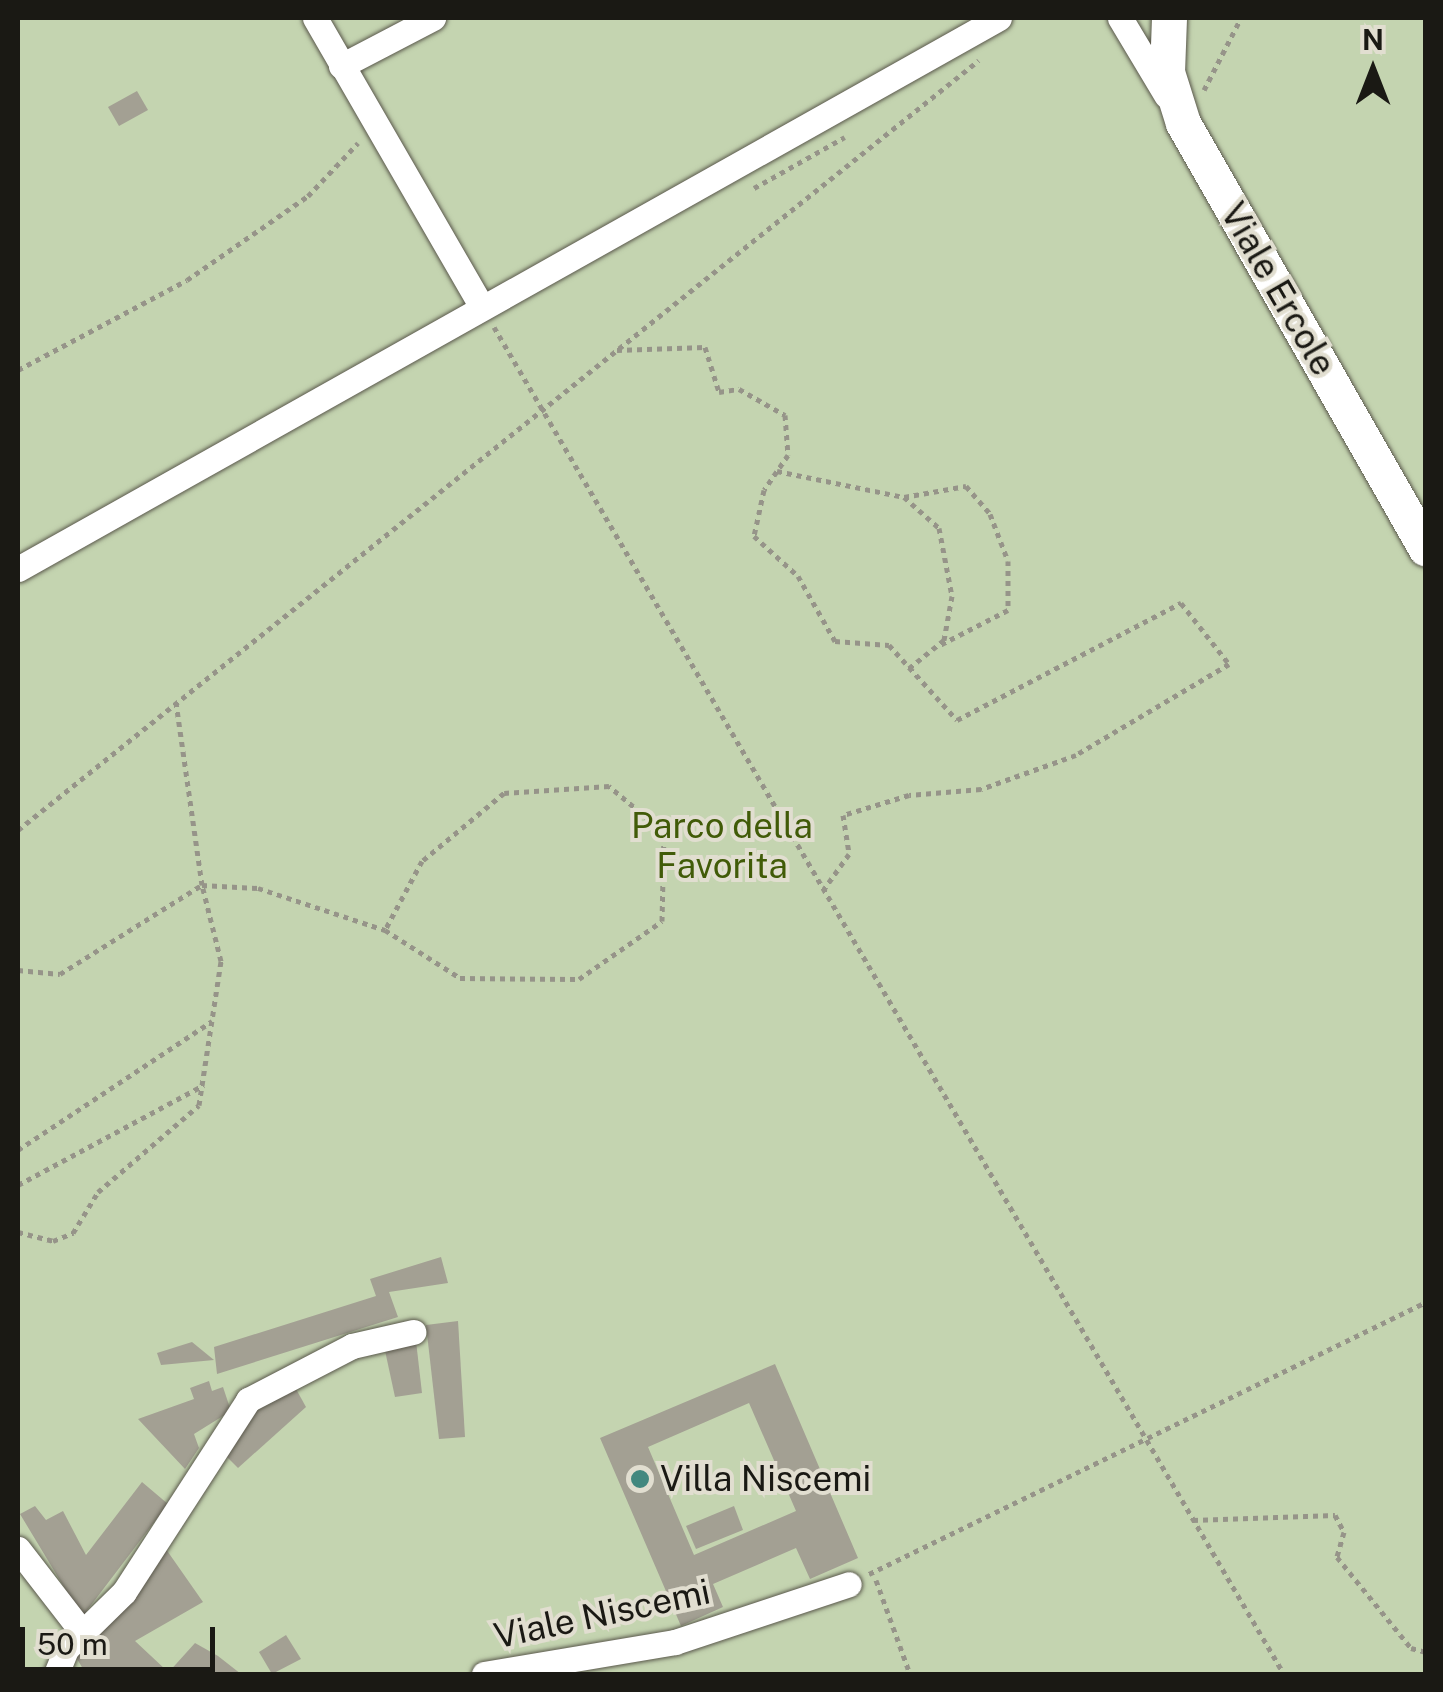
<!DOCTYPE html>
<html>
<head>
<meta charset="utf-8">
<style>
	body { margin:0 }
	#map { position:relative; width:1443px; height:1692px; overflow:hidden; background:#e1ded0; font-family:"Public Sans",sans-serif }
	div>[style] { position:absolute }
	.green>* { inset:0; background:#c4d4b0 }
	.building>* { inset:0; background:#a3a093 }
	.path>* { height:5px; margin-top:-2.5px; transform-origin:0; background:repeating-linear-gradient(90deg,#969489 0 5px,transparent 0 10px) }
	.roads { filter:drop-shadow(0 0 2px #5a584c) drop-shadow(0 0 2px #5a584c) }
	.street>* { height:25px; margin:-12.5px; padding:0 12.5px; transform-origin:12.5px; border-radius:12.5px; background:#fff }
	.secondary>* { height:35px; margin:-17.5px; padding:0 17.5px; transform-origin:17.5px; border-radius:17.5px; background:#fff }
	.dots>* { width:28px; height:28px; translate:-50% -50%; box-sizing:border-box; border:5px solid #e1ded0; border-radius:50% }
	span { translate:-50% -50%; white-space:nowrap; text-align:center; line-height:1.15; -webkit-text-stroke:8px #e1ded0; paint-order:stroke }
	.street-label { font-size:35px; color:#1a1914 }
	.park-label { font-size:35px; color:#415b08 }
	.poi-label { font-size:35px; color:#1a1914 }
	.left { translate:0 -50%; text-align:left }
	.frame { position:absolute; inset:0; border:20px solid #1a1914; pointer-events:none }
	.north { position:absolute; left:1323px; top:20px; width:100px; height:100px; -webkit-text-stroke:8px #e1ded0; paint-order:stroke; rotate:0deg; font-size:28px; font-weight:700; line-height:40px; text-align:center; color:#1a1914 }
	.north::after { content:''; display:block; margin:auto; width:35px; height:45px; background:#1a1914; clip-path:polygon(50% 0,100% 100%,50% 72%,0 100%) }
	.scale { position:absolute; left:20px; top:1627px; width:195px; height:45px; box-sizing:border-box; border:5px solid #1a1914; border-top:0; padding-left:12px; font-size:30px; line-height:35px; white-space:nowrap; color:#1a1914; -webkit-text-stroke:8px #e1ded0; paint-order:stroke }
</style>
</head>
<body>
<div id="map">
	<div class="green">
		<i style="clip-path:polygon(18px 18px,1425px 18px,1425px 1674px,18px 1674px)"></i>
	</div>
	<div class="building">
		<i style="clip-path:polygon(137px 91px,148px 110px,119px 126px,108px 107px)"></i>
		<i style="clip-path:polygon(441px 1257px,448px 1283px,389px 1292px,398px 1317px,217px 1374px,214px 1347px,376px 1296px,370px 1279px)"></i>
		<i style="clip-path:polygon(458px 1321px,465px 1437px,439px 1439px,426px 1325px)"></i>
		<i style="clip-path:polygon(416px 1341px,422px 1393px,395px 1397px,384px 1346px)"></i>
		<i style="clip-path:polygon(192px 1342px,214px 1360px,161px 1365px,157px 1353px)"></i>
		<i style="clip-path:polygon(evenodd,775px 1364px,858px 1558px,810px 1579px,796px 1548px,713px 1584px,723px 1607px,681px 1626px,600px 1438px,775px 1364px,749px 1403px,796px 1511px,694px 1555px,648px 1447px,749px 1403px)"></i>
		<i style="clip-path:polygon(291px 1380px,306px 1407px,238px 1468px,220px 1450px,235px 1422px)"></i>
		<i style="clip-path:polygon(209px 1381px,212px 1391px,223px 1387px,231px 1411px,194px 1434px,199px 1448px,185px 1469px,138px 1419px,194px 1399px,190px 1388px)"></i>
		<i style="clip-path:polygon(142px 1482px,168px 1504px,82px 1617px,20px 1514px,35px 1506px,46px 1520px,63px 1511px,86px 1555px)"></i>
		<i style="clip-path:polygon(734px 1506px,743px 1530px,696px 1549px,686px 1526px)"></i>
		<i style="clip-path:polygon(161px 1542px,203px 1602px,135px 1641px,166px 1670px,86px 1674px,73px 1652px)"></i>
		<i style="clip-path:polygon(286px 1635px,301px 1659px,272px 1674px,259px 1652px)"></i>
		<i style="clip-path:polygon(195px 1643px,218px 1656px,241px 1674px,167px 1674px)"></i>
	</div>
	<div class="path">
		<i style="left:1204px;top:90px;width:81px;rotate:-62.8deg"></i>
		<i style="left:754px;top:188px;width:104px;rotate:-29.3deg"></i>
		<i style="left:494px;top:327px;width:1562px;rotate:59.61deg"></i>
		<i style="left:617px;top:350px;width:88px;rotate:-2deg"></i>
		<i style="left:705px;top:347px;width:47px;rotate:72.7deg"></i>
		<i style="left:719px;top:392px;width:20px;rotate:-9deg"></i>
		<i style="left:739px;top:389px;width:53px;rotate:29.5deg"></i>
		<i style="left:785px;top:415px;width:40px;rotate:85.7deg"></i>
		<i style="left:788px;top:455px;width:42px;rotate:124.4deg"></i>
		<i style="left:764px;top:490px;width:47px;rotate:102.3deg"></i>
		<i style="left:754px;top:536px;width:59px;rotate:42.3deg"></i>
		<i style="left:798px;top:576px;width:75px;rotate:60.4deg"></i>
		<i style="left:835px;top:641px;width:54px;rotate:4.2deg"></i>
		<i style="left:889px;top:645px;width:101px;rotate:47.8deg"></i>
		<i style="left:957px;top:720px;width:253px;rotate:-27.6deg"></i>
		<i style="left:1181px;top:603px;width:78px;rotate:51.8deg"></i>
		<i style="left:1229px;top:664px;width:178px;rotate:149.3deg"></i>
		<i style="left:1076px;top:755px;width:101px;rotate:160.3deg"></i>
		<i style="left:981px;top:789px;width:72px;rotate:175.2deg"></i>
		<i style="left:909px;top:795px;width:69px;rotate:163.1deg"></i>
		<i style="left:843px;top:815px;width:39px;rotate:81deg"></i>
		<i style="left:849px;top:854px;width:43px;rotate:125.5deg"></i>
		<i style="left:18px;top:370px;width:191px;rotate:-28deg"></i>
		<i style="left:187px;top:280px;width:147px;rotate:-34.8deg"></i>
		<i style="left:308px;top:196px;width:73px;rotate:-46.7deg"></i>
		<i style="left:777px;top:471px;width:130px;rotate:11.6deg"></i>
		<i style="left:904px;top:497px;width:47px;rotate:41.5deg"></i>
		<i style="left:939px;top:528px;width:69px;rotate:79.2deg"></i>
		<i style="left:952px;top:596px;width:45px;rotate:100.3deg"></i>
		<i style="left:944px;top:640px;width:46px;rotate:141.1deg"></i>
		<i style="left:904px;top:497px;width:63px;rotate:-10.1deg"></i>
		<i style="left:966px;top:486px;width:37px;rotate:49deg"></i>
		<i style="left:990px;top:514px;width:50px;rotate:69deg"></i>
		<i style="left:1008px;top:561px;width:49px;rotate:90deg"></i>
		<i style="left:1008px;top:610px;width:76px;rotate:152.8deg"></i>
		<i style="left:18px;top:830px;width:1231px;rotate:-38.7deg"></i>
		<i style="left:18px;top:970px;width:42px;rotate:5.4deg"></i>
		<i style="left:60px;top:974px;width:168px;rotate:-32.1deg"></i>
		<i style="left:202px;top:885px;width:184px;rotate:-98.1deg"></i>
		<i style="left:18px;top:1150px;width:233px;rotate:-33.6deg"></i>
		<i style="left:18px;top:1185px;width:211px;rotate:-28.3deg"></i>
		<i style="left:18px;top:1232px;width:36px;rotate:14deg"></i>
		<i style="left:53px;top:1241px;width:22px;rotate:-22deg"></i>
		<i style="left:73px;top:1233px;width:48px;rotate:-58.6deg"></i>
		<i style="left:98px;top:1192px;width:133px;rotate:-40.7deg"></i>
		<i style="left:199px;top:1105px;width:146px;rotate:-81.3deg"></i>
		<i style="left:221px;top:961px;width:78px;rotate:-104deg"></i>
		<i style="left:202px;top:885px;width:56px;rotate:3.1deg"></i>
		<i style="left:258px;top:888px;width:134px;rotate:18.3deg"></i>
		<i style="left:385px;top:930px;width:89px;rotate:32.6deg"></i>
		<i style="left:460px;top:978px;width:119px;rotate:0.5deg"></i>
		<i style="left:579px;top:979px;width:101px;rotate:-34.9deg"></i>
		<i style="left:662px;top:921px;width:89px;rotate:-88.7deg"></i>
		<i style="left:664px;top:832px;width:72px;rotate:-140.1deg"></i>
		<i style="left:609px;top:786px;width:105px;rotate:176.2deg"></i>
		<i style="left:504px;top:793px;width:107px;rotate:140.3deg"></i>
		<i style="left:422px;top:861px;width:78px;rotate:118.2deg"></i>
		<i style="left:1193px;top:1520px;width:142px;rotate:-2deg"></i>
		<i style="left:1335px;top:1515px;width:19px;rotate:62deg"></i>
		<i style="left:1344px;top:1532px;width:26px;rotate:106deg"></i>
		<i style="left:1337px;top:1557px;width:117px;rotate:50.9deg"></i>
		<i style="left:1411px;top:1648px;width:16px;rotate:15deg"></i>
		<i style="left:869px;top:1574px;width:620px;rotate:-26.03deg"></i>
		<i style="left:876px;top:1580px;width:100px;rotate:70.1deg"></i>
	</div>
	<div class="roads">
		<div class="street">
			<i style="left:315px;top:18px;width:332px;rotate:60deg"></i>
			<i style="left:1120px;top:18px;width:90px;rotate:59.1deg"></i>
			<i style="left:341px;top:66px;width:104px;rotate:-27.6deg"></i>
			<i style="left:18px;top:569px;width:1125px;rotate:-29.32deg"></i>
			<i style="left:18px;top:1549px;width:106px;rotate:52.3deg"></i>
			<i style="left:56px;top:1674px;width:27px;rotate:-68deg"></i>
			<i style="left:66px;top:1649px;width:81px;rotate:-44.5deg"></i>
			<i style="left:124px;top:1592px;width:229px;rotate:-57.1deg"></i>
			<i style="left:248px;top:1400px;width:117px;rotate:-27.4deg"></i>
			<i style="left:352px;top:1346px;width:63px;rotate:-12.9deg"></i>
			<i style="left:484px;top:1674px;width:194px;rotate:-9.5deg"></i>
			<i style="left:675px;top:1642px;width:183px;rotate:-18.4deg"></i>
		</div>
		<div class="secondary">
			<i style="left:1169px;top:18px;width:54px;rotate:92.1deg"></i>
			<i style="left:1167px;top:72px;width:53px;rotate:72.6deg"></i>
			<i style="left:1183px;top:123px;width:490px;rotate:60.3deg"></i>
		</div>
	</div>
	<div class="dots">
		<i style="left:640px;top:1479px;background:#42887f"></i>
	</div>
	<div class="street-label">
		<span style="left:1278px;top:289px;rotate:60deg">Viale Ercole</span>
		<span style="left:602px;top:1614px;rotate:-12deg">Viale Niscemi</span>
	</div>
	<div class="park-label">
		<span style="left:722px;top:846px">Parco della<br>Favorita</span>
	</div>
	<div class="poi-label">
		<span class="left" style="left:660px;top:1479px">Villa Niscemi</span>
	</div>
	<div class="frame"></div>
	<div class="north">N</div>
	<div class="scale">50 m</div>
</div>
</body>
</html>
